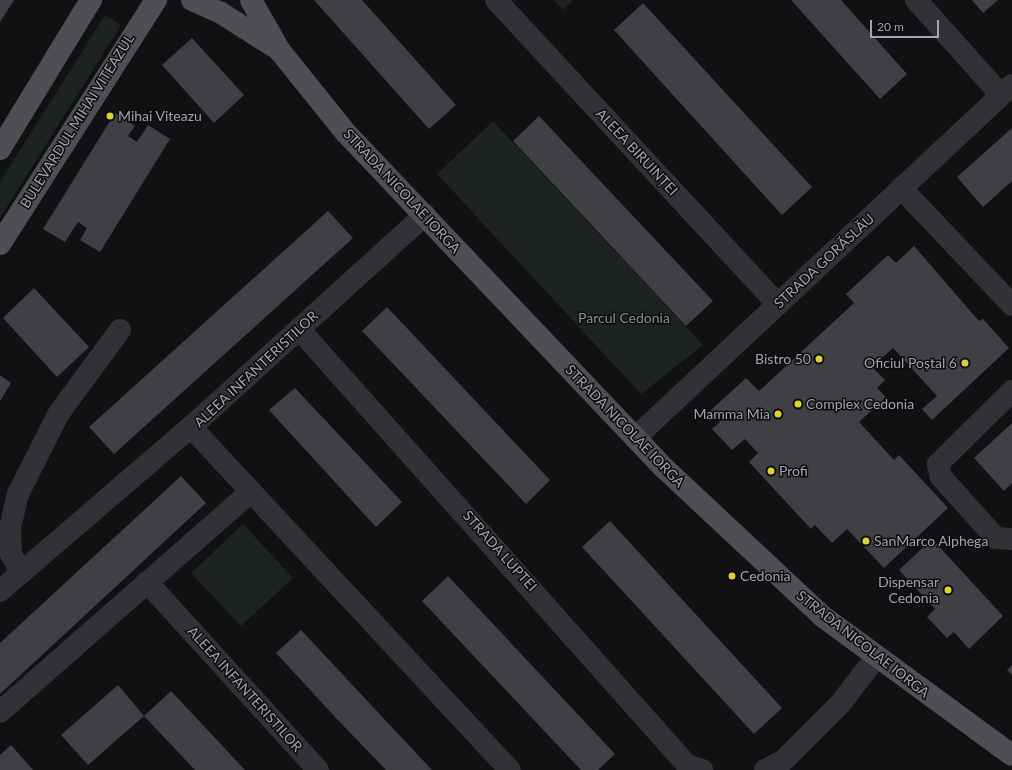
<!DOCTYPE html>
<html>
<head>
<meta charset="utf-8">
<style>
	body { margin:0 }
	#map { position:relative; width:1012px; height:770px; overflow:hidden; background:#111012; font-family:Lato,sans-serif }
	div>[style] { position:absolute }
	.green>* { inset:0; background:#1d241f }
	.building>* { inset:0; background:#403f45 }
	.minor>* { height:22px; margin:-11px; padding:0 11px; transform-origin:11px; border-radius:11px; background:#323236 }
	.major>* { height:22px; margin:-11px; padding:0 11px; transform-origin:11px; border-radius:11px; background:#4e4e55 }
	.dots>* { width:11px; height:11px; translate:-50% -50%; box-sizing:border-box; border:2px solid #0c0b0d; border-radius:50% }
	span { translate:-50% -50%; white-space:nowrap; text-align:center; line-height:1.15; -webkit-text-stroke:3px #0c0b0d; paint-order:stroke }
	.poi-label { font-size:14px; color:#a3a4b1 }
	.left { translate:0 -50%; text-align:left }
	.right { translate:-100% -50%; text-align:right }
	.street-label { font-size:14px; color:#a3a4b1 }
	.park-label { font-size:14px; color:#7b9b84 }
	.scale { position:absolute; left:870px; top:20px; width:69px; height:18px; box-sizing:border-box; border:2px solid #a3a4b1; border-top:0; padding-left:5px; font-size:12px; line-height:14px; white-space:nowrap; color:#a3a4b1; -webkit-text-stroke:3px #0c0b0d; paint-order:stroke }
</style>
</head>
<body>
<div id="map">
	<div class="green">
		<i style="clip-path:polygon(554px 0,573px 0,563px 10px)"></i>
		<i style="clip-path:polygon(105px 15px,121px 25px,0 218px,0 182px)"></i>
		<i style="clip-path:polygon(493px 121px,703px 345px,641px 394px,437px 174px)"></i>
		<i style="clip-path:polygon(243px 524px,293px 578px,241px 626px,191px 573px)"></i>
	</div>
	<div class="building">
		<i style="clip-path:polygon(0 0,14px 0,0 22px)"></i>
		<i style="clip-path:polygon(314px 0,362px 0,456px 105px,429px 129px)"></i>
		<i style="clip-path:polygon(791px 0,841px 0,907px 74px,880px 99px)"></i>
		<i style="clip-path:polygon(972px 0,998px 0,983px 13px)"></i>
		<i style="clip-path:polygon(643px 3px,812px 187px,782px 215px,614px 30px)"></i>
		<i style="clip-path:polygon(192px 38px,244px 95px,214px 123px,162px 65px)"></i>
		<i style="clip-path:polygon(115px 113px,135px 126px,128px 136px,137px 142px,148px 125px,170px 139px,100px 252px,80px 240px,87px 228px,78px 222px,65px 242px,43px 229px)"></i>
		<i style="clip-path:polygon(539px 116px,713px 301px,686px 326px,513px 141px)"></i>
		<i style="clip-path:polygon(1012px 128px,1012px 181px,983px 207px,957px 177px)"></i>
		<i style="clip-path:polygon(328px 211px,353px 238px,114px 454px,89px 427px)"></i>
		<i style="clip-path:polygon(914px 246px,979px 321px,983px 319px,1009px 348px,932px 420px,922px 409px,937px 396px,893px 348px,872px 367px,885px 380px,877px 388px,886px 397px,859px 422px,894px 460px,899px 455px,948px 508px,884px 568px,847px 529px,832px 543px,815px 525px,811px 529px,749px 462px,758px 453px,745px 439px,732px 450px,712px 429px,720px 422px,710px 411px,746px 378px,759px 391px,854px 303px,846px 294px,888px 255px,896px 263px)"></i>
		<i style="clip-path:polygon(34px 288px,89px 347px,57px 377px,3px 318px)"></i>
		<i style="clip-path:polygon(387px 307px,550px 480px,526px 504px,362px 331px)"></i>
		<i style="clip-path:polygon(0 375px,11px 383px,0 401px)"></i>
		<i style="clip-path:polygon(295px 388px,402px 502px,376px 527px,269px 410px)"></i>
		<i style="clip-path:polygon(1012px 423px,1012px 483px,1004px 491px,974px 458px)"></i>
		<i style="clip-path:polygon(181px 476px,206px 503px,0 694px,0 643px)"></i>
		<i style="clip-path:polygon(610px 521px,782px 708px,754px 734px,582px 547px)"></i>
		<i style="clip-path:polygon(932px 539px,1003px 616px,969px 649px,954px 632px,947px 638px,927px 617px,935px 609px,899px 570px)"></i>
		<i style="clip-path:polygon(448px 576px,615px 754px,598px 770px,581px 770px,422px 601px)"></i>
		<i style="clip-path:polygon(301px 630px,432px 770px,386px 770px,336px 718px,276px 653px)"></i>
		<i style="clip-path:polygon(1012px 665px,1012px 675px,1007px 670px)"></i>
		<i style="clip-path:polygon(118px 685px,144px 716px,88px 765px,61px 735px)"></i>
		<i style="clip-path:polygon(171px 691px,201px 723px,245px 770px,195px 770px,144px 716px)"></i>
		<i style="clip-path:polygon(11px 745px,33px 770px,0 770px,0 755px)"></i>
	</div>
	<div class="minor">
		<i style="left:496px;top:0;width:415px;rotate:47.2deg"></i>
		<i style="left:916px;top:0;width:127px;rotate:48.2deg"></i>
		<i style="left:901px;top:188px;width:161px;rotate:46.5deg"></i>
		<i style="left:299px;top:329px;width:584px;rotate:48.33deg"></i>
		<i style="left:687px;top:765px;width:16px;rotate:18deg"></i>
		<i style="left:1012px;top:391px;width:104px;rotate:135.4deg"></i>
		<i style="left:938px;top:464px;width:13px;rotate:77deg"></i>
		<i style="left:941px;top:477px;width:82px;rotate:48deg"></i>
		<i style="left:996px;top:538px;width:16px;rotate:4deg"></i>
		<i style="left:191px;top:427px;width:468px;rotate:47.1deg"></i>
		<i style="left:635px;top:438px;width:516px;rotate:-43.12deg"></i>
		<i style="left:21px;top:573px;width:21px;rotate:-118deg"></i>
		<i style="left:11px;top:554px;width:26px;rotate:-92deg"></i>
		<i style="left:10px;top:528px;width:35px;rotate:-77deg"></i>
		<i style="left:18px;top:494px;width:91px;rotate:-63.2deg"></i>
		<i style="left:59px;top:413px;width:103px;rotate:-53.7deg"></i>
		<i style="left:147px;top:582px;width:254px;rotate:47.7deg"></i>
		<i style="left:0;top:591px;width:252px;rotate:-40.7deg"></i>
		<i style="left:191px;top:427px;width:316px;rotate:-42.2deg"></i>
		<i style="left:0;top:712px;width:332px;rotate:-41.3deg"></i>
		<i style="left:765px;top:770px;width:20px;rotate:-27deg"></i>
		<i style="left:783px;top:761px;width:81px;rotate:-45deg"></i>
		<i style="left:840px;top:704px;width:59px;rotate:-52.5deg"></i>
	</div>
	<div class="major">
		<i style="left:192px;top:0;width:32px;rotate:24deg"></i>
		<i style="left:221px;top:13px;width:67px;rotate:32.3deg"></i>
		<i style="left:251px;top:0;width:59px;rotate:60.4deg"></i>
		<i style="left:280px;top:51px;width:105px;rotate:51.2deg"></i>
		<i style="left:346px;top:133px;width:460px;rotate:46.5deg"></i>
		<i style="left:663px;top:467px;width:218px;rotate:43.1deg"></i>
		<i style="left:822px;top:616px;width:235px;rotate:36.2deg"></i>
		<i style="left:0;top:149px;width:175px;rotate:-58.6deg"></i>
		<i style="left:0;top:244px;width:290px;rotate:-57.4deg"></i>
	</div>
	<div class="dots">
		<i style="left:110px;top:116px;background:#e1cf39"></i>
		<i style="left:819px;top:359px;background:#e1cf39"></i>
		<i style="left:965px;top:363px;background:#e1cf39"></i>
		<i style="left:798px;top:404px;background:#e1cf39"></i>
		<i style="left:778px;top:414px;background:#e1cf39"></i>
		<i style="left:771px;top:471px;background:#e1cf39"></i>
		<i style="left:866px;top:541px;background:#e1cf39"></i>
		<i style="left:732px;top:576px;background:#e1cf39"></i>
		<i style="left:948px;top:590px;background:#e1cf39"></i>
	</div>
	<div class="poi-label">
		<span class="left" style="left:118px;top:116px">Mihai Viteazu</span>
		<span class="right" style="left:811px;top:359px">Bistro 50</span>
		<span class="right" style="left:957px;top:363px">Oficiul Poștal 6</span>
		<span class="left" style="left:806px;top:404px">Complex Cedonia</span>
		<span class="right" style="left:770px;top:414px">Mamma Mia</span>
		<span class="left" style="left:779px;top:471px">Profi</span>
		<span class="left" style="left:874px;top:541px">SanMarco Alphega</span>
		<span class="left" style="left:740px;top:576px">Cedonia</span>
		<span class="right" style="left:939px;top:590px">Dispensar<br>Cedonia</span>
	</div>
	<div class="street-label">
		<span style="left:77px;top:121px;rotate:-58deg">BULEVARDUL MIHAI VITEAZUL</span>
		<span style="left:637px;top:152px;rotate:47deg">ALEEA BIRUINȚEI</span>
		<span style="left:402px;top:191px;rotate:47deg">STRADA NICOLAE IORGA</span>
		<span style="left:824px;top:261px;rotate:-43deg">STRADA GORĂSLĂU</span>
		<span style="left:256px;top:369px;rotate:-43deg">ALEEA INFANTERISTILOR</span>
		<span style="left:625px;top:426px;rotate:46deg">STRADA NICOLAE IORGA</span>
		<span style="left:500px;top:551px;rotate:48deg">STRADA LUPTEI</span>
		<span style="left:863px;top:644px;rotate:38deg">STRADA NICOLAE IORGA</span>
		<span style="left:245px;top:689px;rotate:48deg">ALEEA INFANTERISTILOR</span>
	</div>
	<div class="park-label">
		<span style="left:624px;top:318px">Parcul Cedonia</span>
	</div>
	<div class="scale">20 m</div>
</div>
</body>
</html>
